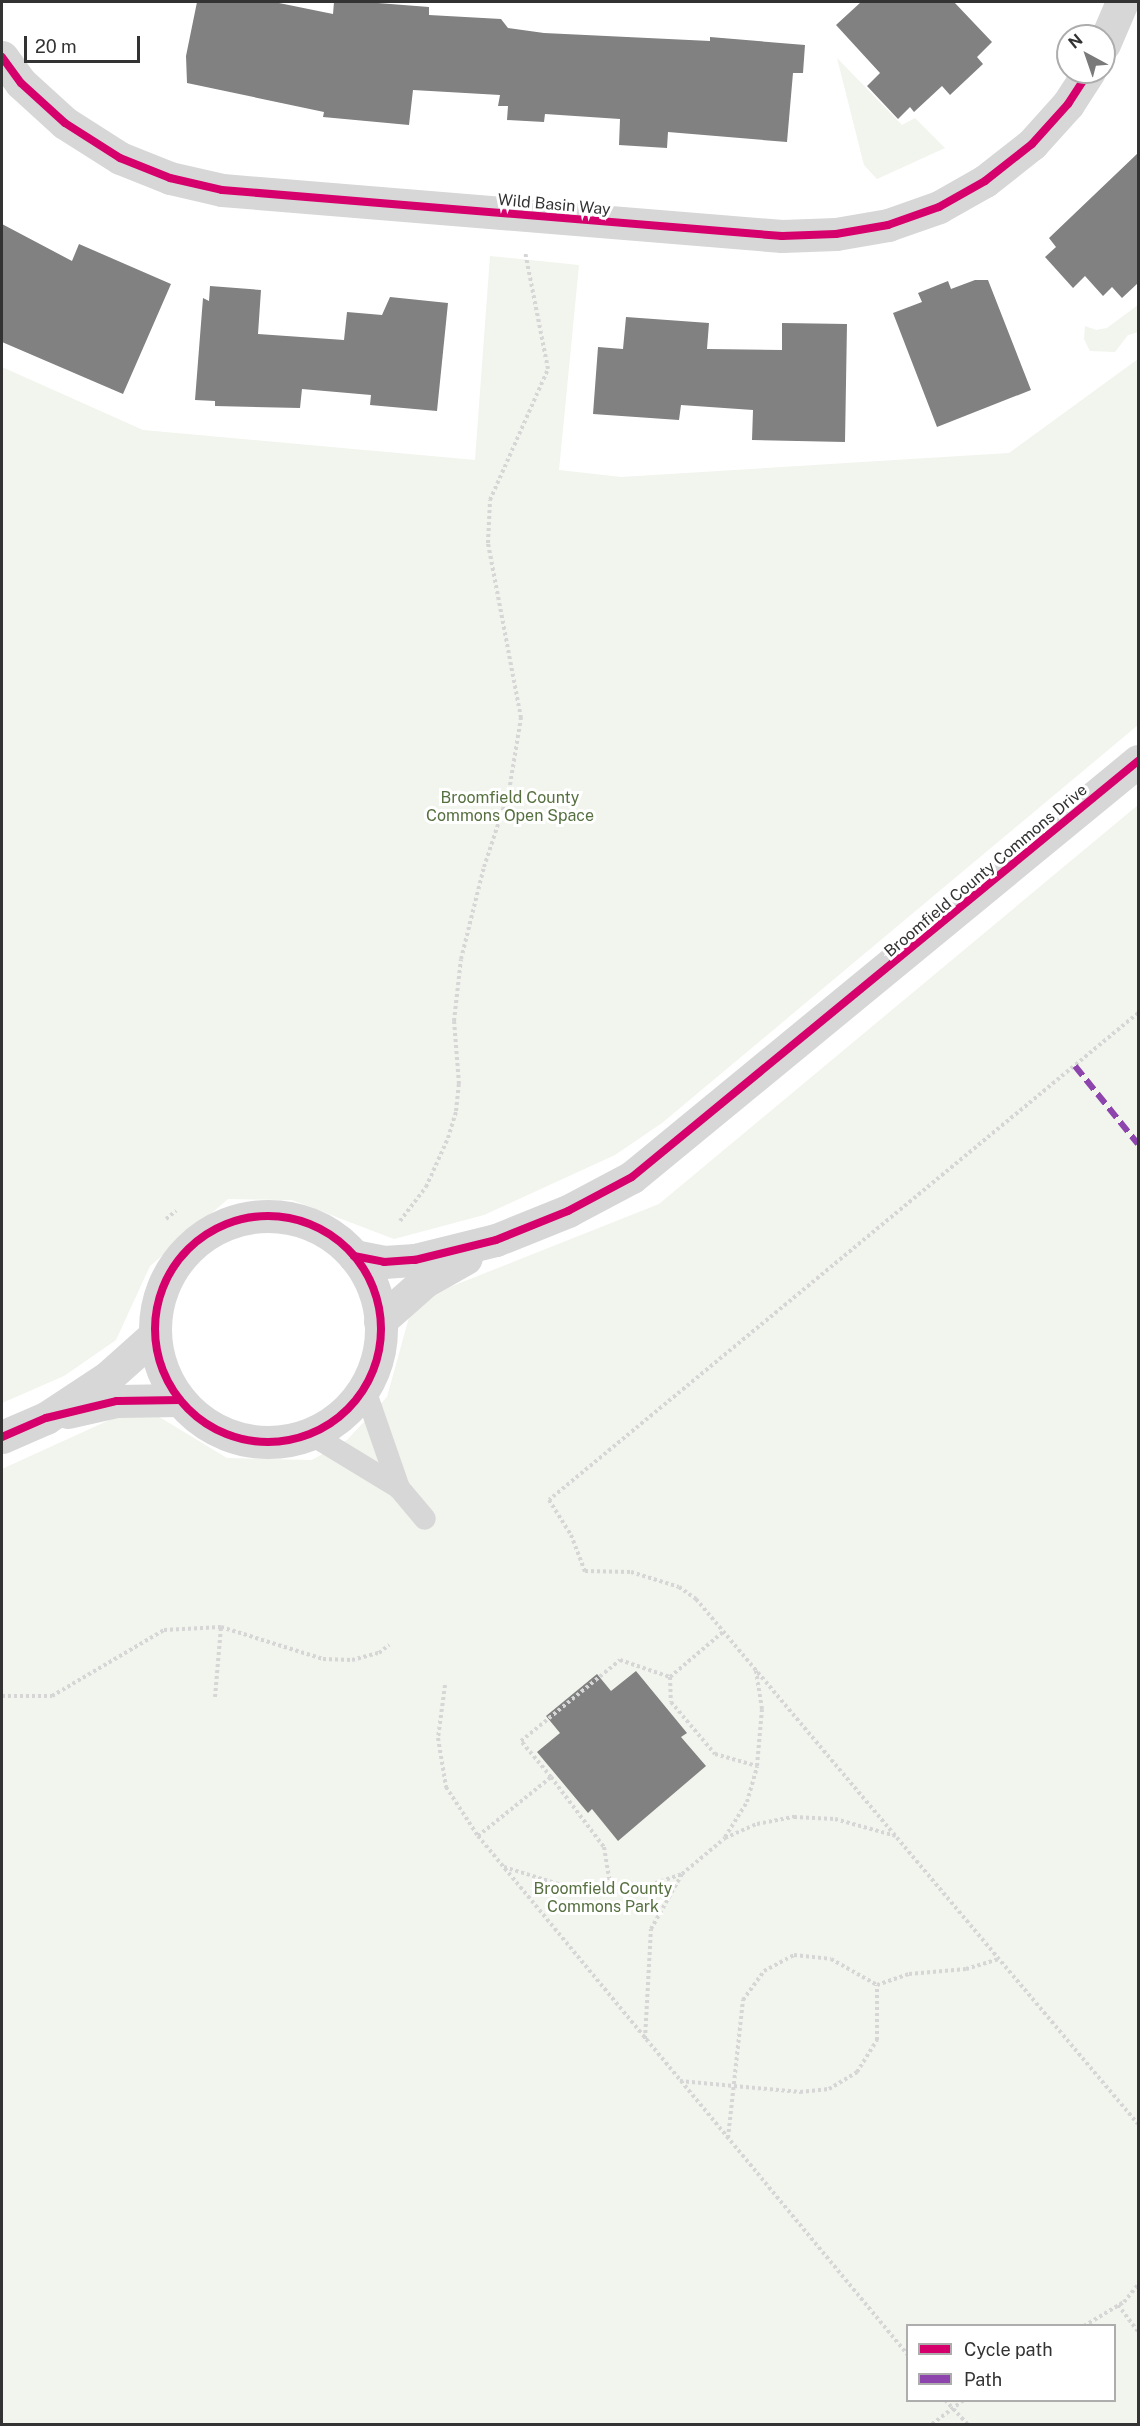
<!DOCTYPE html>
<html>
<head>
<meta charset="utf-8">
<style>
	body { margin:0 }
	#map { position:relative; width:1140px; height:2426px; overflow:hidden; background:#fff; font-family:"Public Sans",sans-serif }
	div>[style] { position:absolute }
	.green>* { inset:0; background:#f1f5ed }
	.building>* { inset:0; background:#818181 }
	.path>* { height:4px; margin-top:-2px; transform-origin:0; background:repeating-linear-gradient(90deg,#d6d6d6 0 3px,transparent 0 6px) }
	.service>* { height:22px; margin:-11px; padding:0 11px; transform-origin:11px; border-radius:11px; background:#d7d7d7 }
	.minor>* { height:33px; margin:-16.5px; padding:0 16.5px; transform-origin:16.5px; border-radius:16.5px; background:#d7d7d7 }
	.minor>.ring { margin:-16.5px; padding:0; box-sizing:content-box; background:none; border:33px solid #d7d7d7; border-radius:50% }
	.quiet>* { height:6px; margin-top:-3px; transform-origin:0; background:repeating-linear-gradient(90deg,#8e44ad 0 12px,transparent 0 18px) }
	.cycleway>* { height:8px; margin:-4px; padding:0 4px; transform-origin:4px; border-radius:4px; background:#d6006c }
	.cycleway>.ring { margin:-4px; padding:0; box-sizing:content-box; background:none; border:8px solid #d6006c; border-radius:50% }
	span { translate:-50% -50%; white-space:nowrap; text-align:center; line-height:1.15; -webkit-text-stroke:6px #fff; paint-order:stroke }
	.street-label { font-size:16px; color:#333 }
	.park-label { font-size:16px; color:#56703f }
	.frame { position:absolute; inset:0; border:3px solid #333; pointer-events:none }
	.legend { position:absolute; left:906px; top:2324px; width:210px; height:78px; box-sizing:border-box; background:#fff; border:2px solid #adadad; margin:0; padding:8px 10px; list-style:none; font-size:18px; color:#333 }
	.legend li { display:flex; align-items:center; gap:12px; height:30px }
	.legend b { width:30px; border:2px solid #adadad }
	.north { position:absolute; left:1056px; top:24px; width:60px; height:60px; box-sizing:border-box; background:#fff; border:2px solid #adadad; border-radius:50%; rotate:320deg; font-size:16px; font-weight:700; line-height:24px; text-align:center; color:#333 }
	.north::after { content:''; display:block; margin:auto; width:21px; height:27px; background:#7a7a7a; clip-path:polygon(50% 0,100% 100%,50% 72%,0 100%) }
	.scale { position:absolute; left:24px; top:36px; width:116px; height:27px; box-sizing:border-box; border:3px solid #333; border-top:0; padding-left:8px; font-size:18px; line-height:21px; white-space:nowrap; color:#333; -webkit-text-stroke:4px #fff; paint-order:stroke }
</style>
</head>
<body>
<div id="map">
	<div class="green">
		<i style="clip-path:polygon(837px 58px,902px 125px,915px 118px,945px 148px,877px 179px,864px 165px)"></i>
		<i style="clip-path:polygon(490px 256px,579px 265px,559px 470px,621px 477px,1009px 453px,1138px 359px,1138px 725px,662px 1123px,615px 1155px,484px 1215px,394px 1239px,292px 1200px,228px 1199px,150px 1266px,116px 1340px,64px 1376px,2px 1403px,2px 367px,143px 430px,475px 460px)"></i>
		<i style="clip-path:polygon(1138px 305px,1138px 332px,1128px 335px,1115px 352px,1090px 351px,1084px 339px,1085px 326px,1096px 330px,1107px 328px)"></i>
		<i style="clip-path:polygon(evenodd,1138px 805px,1138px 2424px,2px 2424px,2px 1469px,116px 1417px,156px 1415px,227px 1458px,312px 1460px,347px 1440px,387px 1397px,411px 1310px,450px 1287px,659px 1204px,1138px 805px,908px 2326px,1114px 2326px,1114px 2400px,908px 2400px,908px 2326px)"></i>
	</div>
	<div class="building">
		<i style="clip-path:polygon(197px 2px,274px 2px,333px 14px,334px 2px,365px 2px,429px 7px,429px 15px,501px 19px,508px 28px,544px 33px,710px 41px,710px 37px,805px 45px,803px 73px,793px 73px,787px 142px,668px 132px,667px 148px,619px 145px,620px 119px,545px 114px,544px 122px,507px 120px,508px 106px,498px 106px,500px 95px,413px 90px,409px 125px,323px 117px,324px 112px,187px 83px,186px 56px)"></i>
		<i style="clip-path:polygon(861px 2px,954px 2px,992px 42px,977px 57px,983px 64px,950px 95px,942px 86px,914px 112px,910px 107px,898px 119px,867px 86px,880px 73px,836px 25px)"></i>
		<i style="clip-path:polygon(1138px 153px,1138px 283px,1122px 298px,1112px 287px,1103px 296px,1085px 276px,1073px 288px,1045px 257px,1056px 247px,1049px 238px)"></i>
		<i style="clip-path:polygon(2px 224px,72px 261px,79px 244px,171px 284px,123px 394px,2px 342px)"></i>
		<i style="clip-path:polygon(975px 280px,988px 280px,1031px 390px,937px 427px,893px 313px,922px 302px,918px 293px,948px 281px,951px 289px)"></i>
		<i style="clip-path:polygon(210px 286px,261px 290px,258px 334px,344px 340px,347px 312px,382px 315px,390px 297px,448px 303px,437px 411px,370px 405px,371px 395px,302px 389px,300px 408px,215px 406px,215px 401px,195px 400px,203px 298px,209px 301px)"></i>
		<i style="clip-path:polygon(626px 317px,709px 323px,707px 349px,782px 350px,782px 323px,847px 324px,845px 442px,752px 440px,753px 410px,681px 405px,679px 420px,593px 414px,598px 347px,623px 349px)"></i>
		<i style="clip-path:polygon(636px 1671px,687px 1733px,681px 1737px,706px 1766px,618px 1841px,592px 1809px,588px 1813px,537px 1752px,560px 1733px,546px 1716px,597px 1674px,611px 1691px)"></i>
	</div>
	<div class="path">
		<i style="left:1138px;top:1013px;width:764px;rotate:140.42deg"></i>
		<i style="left:549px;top:1500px;width:41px;rotate:57.8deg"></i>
		<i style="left:571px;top:1535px;width:39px;rotate:69deg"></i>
		<i style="left:585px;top:1571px;width:46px;rotate:1.2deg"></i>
		<i style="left:631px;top:1572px;width:50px;rotate:17.4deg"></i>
		<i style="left:679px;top:1587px;width:21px;rotate:35deg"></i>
		<i style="left:696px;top:1599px;width:686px;rotate:49.91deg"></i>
		<i style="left:166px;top:1219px;width:13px;rotate:-39deg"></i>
		<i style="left:400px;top:1221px;width:43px;rotate:-52.6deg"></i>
		<i style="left:426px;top:1187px;width:54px;rotate:-65.8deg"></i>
		<i style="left:448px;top:1138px;width:28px;rotate:-73deg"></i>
		<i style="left:456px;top:1111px;width:27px;rotate:-84deg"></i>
		<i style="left:459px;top:1084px;width:63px;rotate:-94.5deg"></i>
		<i style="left:454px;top:1021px;width:62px;rotate:-83.6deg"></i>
		<i style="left:461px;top:959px;width:95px;rotate:-76deg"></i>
		<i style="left:484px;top:867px;width:80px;rotate:-71.8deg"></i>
		<i style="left:509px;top:791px;width:74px;rotate:-80.7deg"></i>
		<i style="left:521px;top:718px;width:178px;rotate:-100.7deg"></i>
		<i style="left:488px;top:543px;width:43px;rotate:-87.3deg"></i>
		<i style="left:490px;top:500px;width:143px;rotate:-66.1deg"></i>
		<i style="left:548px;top:369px;width:119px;rotate:-101.1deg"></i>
		<i style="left:670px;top:1677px;width:25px;rotate:88deg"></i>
		<i style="left:671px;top:1702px;width:68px;rotate:49.8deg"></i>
		<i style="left:715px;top:1754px;width:44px;rotate:15.9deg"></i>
		<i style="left:445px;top:1685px;width:53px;rotate:97.5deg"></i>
		<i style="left:438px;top:1738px;width:50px;rotate:80.7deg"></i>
		<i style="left:446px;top:1787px;width:59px;rotate:56.9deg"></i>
		<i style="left:478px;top:1836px;width:674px;rotate:50.36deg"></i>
		<i style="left:2px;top:1696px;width:50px"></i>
		<i style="left:52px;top:1696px;width:130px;rotate:-30.5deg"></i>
		<i style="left:164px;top:1630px;width:57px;rotate:-3deg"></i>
		<i style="left:221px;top:1627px;width:107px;rotate:17.4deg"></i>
		<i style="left:323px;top:1659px;width:29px;rotate:2deg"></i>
		<i style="left:352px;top:1660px;width:28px;rotate:-15deg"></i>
		<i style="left:379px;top:1653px;width:13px;rotate:-39deg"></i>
		<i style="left:215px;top:1697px;width:70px;rotate:-85.1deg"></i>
		<i style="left:551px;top:1777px;width:88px;rotate:52.9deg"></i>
		<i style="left:604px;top:1847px;width:44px;rotate:80.8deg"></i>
		<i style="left:478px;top:1836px;width:94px;rotate:-38.9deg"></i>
		<i style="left:551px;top:1777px;width:47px;rotate:-129.8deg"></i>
		<i style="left:521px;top:1741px;width:128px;rotate:-39.3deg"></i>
		<i style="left:620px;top:1660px;width:53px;rotate:18.8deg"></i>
		<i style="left:670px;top:1677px;width:71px;rotate:-40.4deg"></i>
		<i style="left:725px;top:1837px;width:41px;rotate:-57.8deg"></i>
		<i style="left:747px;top:1802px;width:37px;rotate:-74deg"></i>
		<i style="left:757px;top:1766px;width:57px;rotate:-85deg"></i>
		<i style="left:762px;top:1709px;width:39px;rotate:-99deg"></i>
		<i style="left:504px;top:1867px;width:81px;rotate:17.3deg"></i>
		<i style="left:581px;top:1891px;width:63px;rotate:-3.6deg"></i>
		<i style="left:644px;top:1887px;width:40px;rotate:-18.9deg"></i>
		<i style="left:645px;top:2039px;width:110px;rotate:-86.9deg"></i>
		<i style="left:651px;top:1929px;width:63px;rotate:-60.6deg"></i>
		<i style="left:682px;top:1874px;width:56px;rotate:-39.9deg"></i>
		<i style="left:725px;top:1838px;width:35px;rotate:-24deg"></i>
		<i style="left:757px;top:1824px;width:38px;rotate:-11deg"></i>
		<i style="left:794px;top:1817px;width:41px;rotate:2.8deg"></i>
		<i style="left:835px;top:1819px;width:63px;rotate:15.6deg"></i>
		<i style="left:680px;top:2081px;width:121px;rotate:5.2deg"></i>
		<i style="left:800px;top:2092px;width:29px;rotate:-6deg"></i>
		<i style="left:829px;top:2089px;width:33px;rotate:-31deg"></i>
		<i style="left:857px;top:2072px;width:38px;rotate:-58deg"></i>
		<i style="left:877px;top:2040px;width:55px;rotate:-90deg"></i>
		<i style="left:728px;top:2138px;width:139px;rotate:-83.8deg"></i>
		<i style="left:743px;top:2000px;width:36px;rotate:-54deg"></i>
		<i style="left:764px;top:1971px;width:34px;rotate:-28deg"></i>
		<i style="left:794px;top:1955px;width:37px;rotate:6deg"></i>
		<i style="left:831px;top:1959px;width:53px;rotate:29.5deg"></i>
		<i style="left:877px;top:1985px;width:34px;rotate:-19deg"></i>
		<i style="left:909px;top:1974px;width:57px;rotate:-5deg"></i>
		<i style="left:966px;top:1969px;width:34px;rotate:-17deg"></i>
		<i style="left:1118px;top:2305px;width:34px;rotate:53deg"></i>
		<i style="left:1084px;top:2326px;width:47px;rotate:-31deg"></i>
		<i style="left:1124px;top:2302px;width:22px;rotate:-51deg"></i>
		<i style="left:945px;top:2400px;width:33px;rotate:47deg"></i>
		<i style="left:932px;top:2424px;width:40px;rotate:-37deg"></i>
	</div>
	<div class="service">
		<i style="left:364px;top:1387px;width:107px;rotate:70.9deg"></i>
		<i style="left:309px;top:1433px;width:105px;rotate:31.4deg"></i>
		<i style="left:399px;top:1488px;width:40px;rotate:50deg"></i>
	</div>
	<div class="minor">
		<i style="left:1104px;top:44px;width:46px;rotate:-66.8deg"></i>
		<i style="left:2px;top:57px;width:32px;rotate:54deg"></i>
		<i style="left:21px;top:83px;width:59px;rotate:42.3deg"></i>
		<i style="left:65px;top:123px;width:65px;rotate:32.5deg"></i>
		<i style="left:120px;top:158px;width:54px;rotate:21.8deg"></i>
		<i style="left:170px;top:178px;width:53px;rotate:13deg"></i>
		<i style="left:222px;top:190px;width:562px;rotate:4.7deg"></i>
		<i style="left:782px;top:236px;width:54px;rotate:-2.1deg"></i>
		<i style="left:836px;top:234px;width:53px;rotate:-9.8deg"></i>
		<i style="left:888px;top:225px;width:54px;rotate:-19.4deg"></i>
		<i style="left:939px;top:207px;width:53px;rotate:-29.5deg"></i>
		<i style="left:985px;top:181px;width:60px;rotate:-38.2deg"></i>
		<i style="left:1032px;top:144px;width:54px;rotate:-48deg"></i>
		<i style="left:1068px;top:104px;width:38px;rotate:-57deg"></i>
		<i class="ring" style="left:155px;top:1216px;width:193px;height:193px"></i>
		<i style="left:354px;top:1256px;width:31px;rotate:11deg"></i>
		<i style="left:384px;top:1262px;width:31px;rotate:-4deg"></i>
		<i style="left:415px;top:1260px;width:83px;rotate:-13.9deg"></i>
		<i style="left:496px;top:1240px;width:78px;rotate:-21.9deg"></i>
		<i style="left:568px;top:1211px;width:72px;rotate:-28deg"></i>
		<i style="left:632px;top:1177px;width:655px;rotate:-39.42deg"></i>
		<i style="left:380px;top:1321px;width:59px;rotate:-41.6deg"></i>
		<i style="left:424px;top:1282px;width:48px;rotate:-29.7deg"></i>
		<i style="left:68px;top:1412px;width:50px;rotate:-12.7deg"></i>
		<i style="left:117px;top:1401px;width:63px;rotate:-0.9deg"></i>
		<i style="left:2px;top:1437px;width:48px;rotate:-23.4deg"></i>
		<i style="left:46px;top:1418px;width:74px;rotate:-33.5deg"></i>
		<i style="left:108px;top:1377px;width:63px;rotate:-41.8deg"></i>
	</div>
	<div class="quiet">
		<i style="left:1075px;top:1066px;width:100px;rotate:51.1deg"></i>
	</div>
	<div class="cycleway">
		<i style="left:2px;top:57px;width:32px;rotate:54deg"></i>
		<i style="left:21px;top:83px;width:59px;rotate:42.3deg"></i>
		<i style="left:65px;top:123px;width:65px;rotate:32.5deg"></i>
		<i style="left:120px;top:158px;width:54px;rotate:21.8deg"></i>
		<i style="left:170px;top:178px;width:53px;rotate:13deg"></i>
		<i style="left:222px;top:190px;width:562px;rotate:4.7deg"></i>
		<i style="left:782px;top:236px;width:54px;rotate:-2.1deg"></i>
		<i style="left:836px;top:234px;width:53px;rotate:-9.8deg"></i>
		<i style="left:888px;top:225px;width:54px;rotate:-19.4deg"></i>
		<i style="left:939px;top:207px;width:53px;rotate:-29.5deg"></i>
		<i style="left:985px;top:181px;width:60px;rotate:-38.2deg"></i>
		<i style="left:1032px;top:144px;width:54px;rotate:-48deg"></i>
		<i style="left:1068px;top:104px;width:38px;rotate:-57deg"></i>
		<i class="ring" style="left:155px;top:1216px;width:218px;height:218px"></i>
		<i style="left:354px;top:1256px;width:31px;rotate:11deg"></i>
		<i style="left:384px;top:1262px;width:31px;rotate:-4deg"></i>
		<i style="left:415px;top:1260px;width:83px;rotate:-13.9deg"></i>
		<i style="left:496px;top:1240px;width:78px;rotate:-21.9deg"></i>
		<i style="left:568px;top:1211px;width:72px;rotate:-28deg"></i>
		<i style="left:632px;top:1177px;width:655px;rotate:-39.42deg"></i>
		<i style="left:2px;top:1437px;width:48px;rotate:-23.4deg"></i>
		<i style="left:46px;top:1418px;width:73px;rotate:-13.5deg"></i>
		<i style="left:117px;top:1401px;width:63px;rotate:-0.9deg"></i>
	</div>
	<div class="street-label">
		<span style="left:554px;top:205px;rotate:5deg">Wild Basin Way</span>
		<span style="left:986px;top:871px;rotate:-40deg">Broomfield County Commons Drive</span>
	</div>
	<div class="park-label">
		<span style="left:510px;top:807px">Broomfield County<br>Commons Open Space</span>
		<span style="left:603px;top:1898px">Broomfield County<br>Commons Park</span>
	</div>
	<div class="frame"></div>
	<ul class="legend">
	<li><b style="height:8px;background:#d6006c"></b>Cycle path</li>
	<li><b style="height:8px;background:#8e44ad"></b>Path</li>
	</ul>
	<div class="north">N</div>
	<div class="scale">20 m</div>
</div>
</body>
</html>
